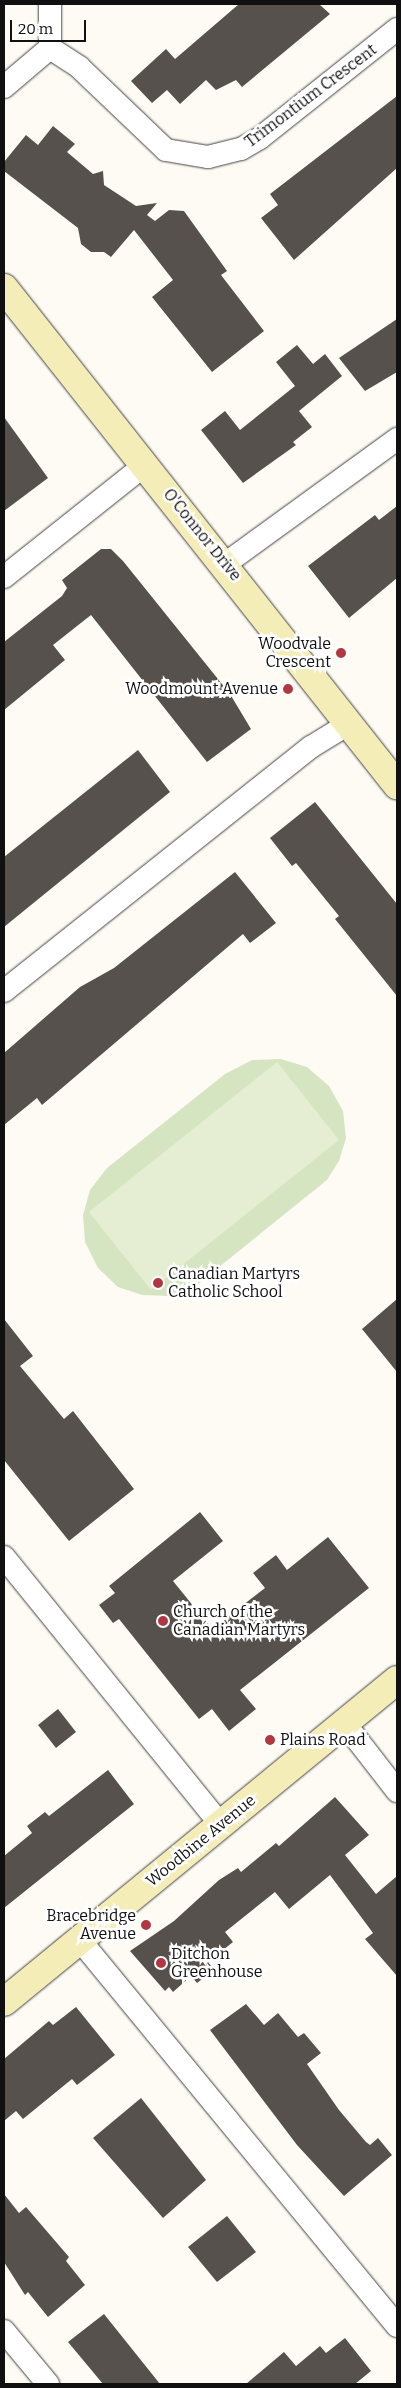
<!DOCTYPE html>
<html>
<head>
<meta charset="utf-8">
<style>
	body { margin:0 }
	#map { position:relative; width:401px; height:2388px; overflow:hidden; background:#fefbf4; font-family:Bitter,serif }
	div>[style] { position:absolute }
	.green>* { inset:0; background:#d5e5c1 }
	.pitch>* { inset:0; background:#e5edd2 }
	.building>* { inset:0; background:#57514e }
	.roads { filter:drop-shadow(0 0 1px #434343) drop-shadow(0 0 1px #434343) }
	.street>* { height:22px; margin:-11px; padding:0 11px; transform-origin:11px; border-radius:11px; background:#fff }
	.secondary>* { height:28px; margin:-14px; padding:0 14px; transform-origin:14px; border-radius:14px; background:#f5edb8 }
	.dots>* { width:14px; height:14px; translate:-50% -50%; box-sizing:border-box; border:2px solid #fff; border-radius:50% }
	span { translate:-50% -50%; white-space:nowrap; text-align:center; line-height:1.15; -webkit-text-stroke:5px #fff; paint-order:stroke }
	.street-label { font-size:16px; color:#101010 }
	.poi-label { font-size:16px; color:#101010 }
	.right { translate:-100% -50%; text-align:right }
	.left { translate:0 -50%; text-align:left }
	.frame { position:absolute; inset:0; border:5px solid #101010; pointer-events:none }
	.scale { position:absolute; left:10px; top:20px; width:76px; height:22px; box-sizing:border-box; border:2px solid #101010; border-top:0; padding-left:6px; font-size:15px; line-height:18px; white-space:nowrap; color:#101010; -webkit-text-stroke:4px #fff; paint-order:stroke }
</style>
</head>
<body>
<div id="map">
	<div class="green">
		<i style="clip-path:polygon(281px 1059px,307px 1067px,329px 1086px,343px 1111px,346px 1138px,339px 1161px,327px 1180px,198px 1284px,171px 1296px,142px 1295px,118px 1287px,98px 1268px,85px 1242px,83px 1215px,90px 1190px,107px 1168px,225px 1074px,252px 1060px)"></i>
	</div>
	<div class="pitch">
		<i style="clip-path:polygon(277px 1062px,339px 1140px,151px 1290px,89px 1212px)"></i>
	</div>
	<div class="building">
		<i style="clip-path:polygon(239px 4px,319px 4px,330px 14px,242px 87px,236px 80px,216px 90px,206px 80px,180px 104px,167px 90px,152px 103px,131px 81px,166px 49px,175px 59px)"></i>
		<i style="clip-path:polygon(397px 96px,397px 168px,294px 260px,261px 218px,278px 205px,270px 194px)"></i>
		<i style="clip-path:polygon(53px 126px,75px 144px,67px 152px,93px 174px,103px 171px,104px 185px,136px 206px,157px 203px,147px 215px,155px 221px,169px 210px,184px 211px,227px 271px,221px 275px,264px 331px,212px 372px,152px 297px,173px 280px,134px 230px,111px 257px,104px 252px,91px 252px,81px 244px,78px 228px,4px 171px,4px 162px,26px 135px,38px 145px)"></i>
		<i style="clip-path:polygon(397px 319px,397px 372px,365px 391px,339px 358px)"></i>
		<i style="clip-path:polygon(297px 345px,313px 364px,325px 354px,342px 376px,299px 411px,312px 427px,293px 442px,296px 445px,243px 483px,201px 430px,225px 411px,240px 430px,295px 386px,276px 362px)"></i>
		<i style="clip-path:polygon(4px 417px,48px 478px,4px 511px)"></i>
		<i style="clip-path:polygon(397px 506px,397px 578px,349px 618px,308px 566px,375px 515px,379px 520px)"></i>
		<i style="clip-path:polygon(101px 549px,111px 549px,123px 561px,230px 694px,251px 729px,207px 762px,91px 615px,53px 645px,65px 660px,4px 710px,4px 642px,62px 596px,67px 588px,62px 580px)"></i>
		<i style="clip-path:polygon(138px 750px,170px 792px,4px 927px,4px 857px)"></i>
		<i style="clip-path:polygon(315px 802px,397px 904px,397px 996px,335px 919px,339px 916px,296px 863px,292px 866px,270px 838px)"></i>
		<i style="clip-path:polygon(235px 872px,276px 923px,250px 943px,243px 934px,42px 1105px,37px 1098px,4px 1125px,4px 1053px,80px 987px,114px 968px)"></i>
		<i style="clip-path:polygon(397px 1299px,397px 1372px,362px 1329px)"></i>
		<i style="clip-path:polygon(4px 1319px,33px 1356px,20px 1366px,64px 1419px,73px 1411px,134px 1489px,69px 1541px,4px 1460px)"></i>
		<i style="clip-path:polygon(200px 1512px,223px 1541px,173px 1581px,212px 1629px,265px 1588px,253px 1573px,276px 1555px,287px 1570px,328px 1537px,369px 1588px,240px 1690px,256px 1709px,229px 1731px,212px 1709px,199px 1719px,119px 1619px,113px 1623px,99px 1605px,115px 1593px,109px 1586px)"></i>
		<i style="clip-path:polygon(58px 1709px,76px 1732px,56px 1748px,38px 1725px)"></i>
		<i style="clip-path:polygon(108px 1770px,134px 1804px,4px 1908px,4px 1856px,32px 1833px,27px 1826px,45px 1812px,49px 1816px)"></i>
		<i style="clip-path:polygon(335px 1797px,369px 1835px,345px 1855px,376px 1894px,397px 1876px,397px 1976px,365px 1939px,373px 1933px,330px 1875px,289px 1909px,275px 1892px,225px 1932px,233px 1942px,208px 1962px,214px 1970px,197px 1983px,191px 1976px,173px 1992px,169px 1987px,165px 1991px,130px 1951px,174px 1921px,219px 1880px,238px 1868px,241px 1872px,276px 1843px,279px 1846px)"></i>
		<i style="clip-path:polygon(246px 2004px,264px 2025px,278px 2013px,298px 2037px,304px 2033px,321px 2053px,307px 2064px,339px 2110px,366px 2142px,370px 2145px,378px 2138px,392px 2155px,344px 2196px,297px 2145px,210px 2030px)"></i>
		<i style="clip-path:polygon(76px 2007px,115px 2055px,77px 2085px,72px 2079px,23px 2119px,16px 2111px,4px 2121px,4px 2059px,49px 2021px,53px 2025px)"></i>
		<i style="clip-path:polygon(141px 2098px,206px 2180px,163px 2218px,93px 2138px)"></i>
		<i style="clip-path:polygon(4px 2194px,19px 2213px,26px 2207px,69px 2257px,66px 2261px,85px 2285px,48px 2317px,28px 2292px,25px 2295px,4px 2262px)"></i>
		<i style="clip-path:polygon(227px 2216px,256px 2252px,217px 2282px,188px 2247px)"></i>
		<i style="clip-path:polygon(104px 2314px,160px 2384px,103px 2384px,68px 2342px)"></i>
		<i style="clip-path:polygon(345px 2338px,371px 2371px,355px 2384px,246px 2384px,284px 2352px,296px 2366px,320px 2346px,326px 2353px)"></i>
	</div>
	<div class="roads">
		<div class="street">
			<i style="left:50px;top:48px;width:35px;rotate:33deg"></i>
			<i style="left:79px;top:67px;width:120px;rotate:43.7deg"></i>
			<i style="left:166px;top:150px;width:43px;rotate:9.5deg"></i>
			<i style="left:208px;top:157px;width:34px;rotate:-14deg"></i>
			<i style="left:241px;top:149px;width:22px;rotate:-30deg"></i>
			<i style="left:260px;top:138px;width:175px;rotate:-38.5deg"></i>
			<i style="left:4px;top:87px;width:60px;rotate:-40.3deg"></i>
			<i style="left:50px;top:48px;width:44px;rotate:-90deg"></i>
			<i style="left:225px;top:564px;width:213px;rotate:-36deg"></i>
			<i style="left:4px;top:577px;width:180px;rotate:-38.5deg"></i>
			<i style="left:4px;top:991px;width:392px;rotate:-38.5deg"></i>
			<i style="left:311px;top:747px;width:46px;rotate:-31.6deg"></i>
			<i style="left:4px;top:1557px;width:345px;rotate:51deg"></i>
			<i style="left:345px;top:1724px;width:85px;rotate:52.2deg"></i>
			<i style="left:79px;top:1939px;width:501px;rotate:50.59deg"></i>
			<i style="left:4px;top:2331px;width:69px;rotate:50.3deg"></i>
		</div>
		<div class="secondary">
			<i style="left:4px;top:288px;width:634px;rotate:51.67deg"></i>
			<i style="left:4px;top:2002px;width:508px;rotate:-39.33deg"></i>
		</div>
	</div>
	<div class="dots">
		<i style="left:341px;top:653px;background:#b03842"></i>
		<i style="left:288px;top:689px;background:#b03842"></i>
		<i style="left:158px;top:1283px;background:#b03842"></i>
		<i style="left:163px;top:1621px;background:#b03842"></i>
		<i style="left:270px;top:1740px;background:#b03842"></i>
		<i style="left:146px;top:1925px;background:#b03842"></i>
		<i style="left:161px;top:1963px;background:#b03842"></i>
	</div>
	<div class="street-label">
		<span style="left:311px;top:96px;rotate:-37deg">Trimontium Crescent</span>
		<span style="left:202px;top:535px;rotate:51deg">O'Connor Drive</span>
		<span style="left:201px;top:1841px;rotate:-39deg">Woodbine Avenue</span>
	</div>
	<div class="poi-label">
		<span class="right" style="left:331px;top:653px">Woodvale<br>Crescent</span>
		<span class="right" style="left:278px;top:689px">Woodmount Avenue</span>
		<span class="left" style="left:168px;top:1283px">Canadian Martyrs<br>Catholic School</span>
		<span class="left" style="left:173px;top:1621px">Church of the<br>Canadian Martyrs</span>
		<span class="left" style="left:280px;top:1740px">Plains Road</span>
		<span class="right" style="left:136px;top:1925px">Bracebridge<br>Avenue</span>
		<span class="left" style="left:171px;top:1963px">Ditchon<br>Greenhouse</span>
	</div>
	<div class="frame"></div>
	<div class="scale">20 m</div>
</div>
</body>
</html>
